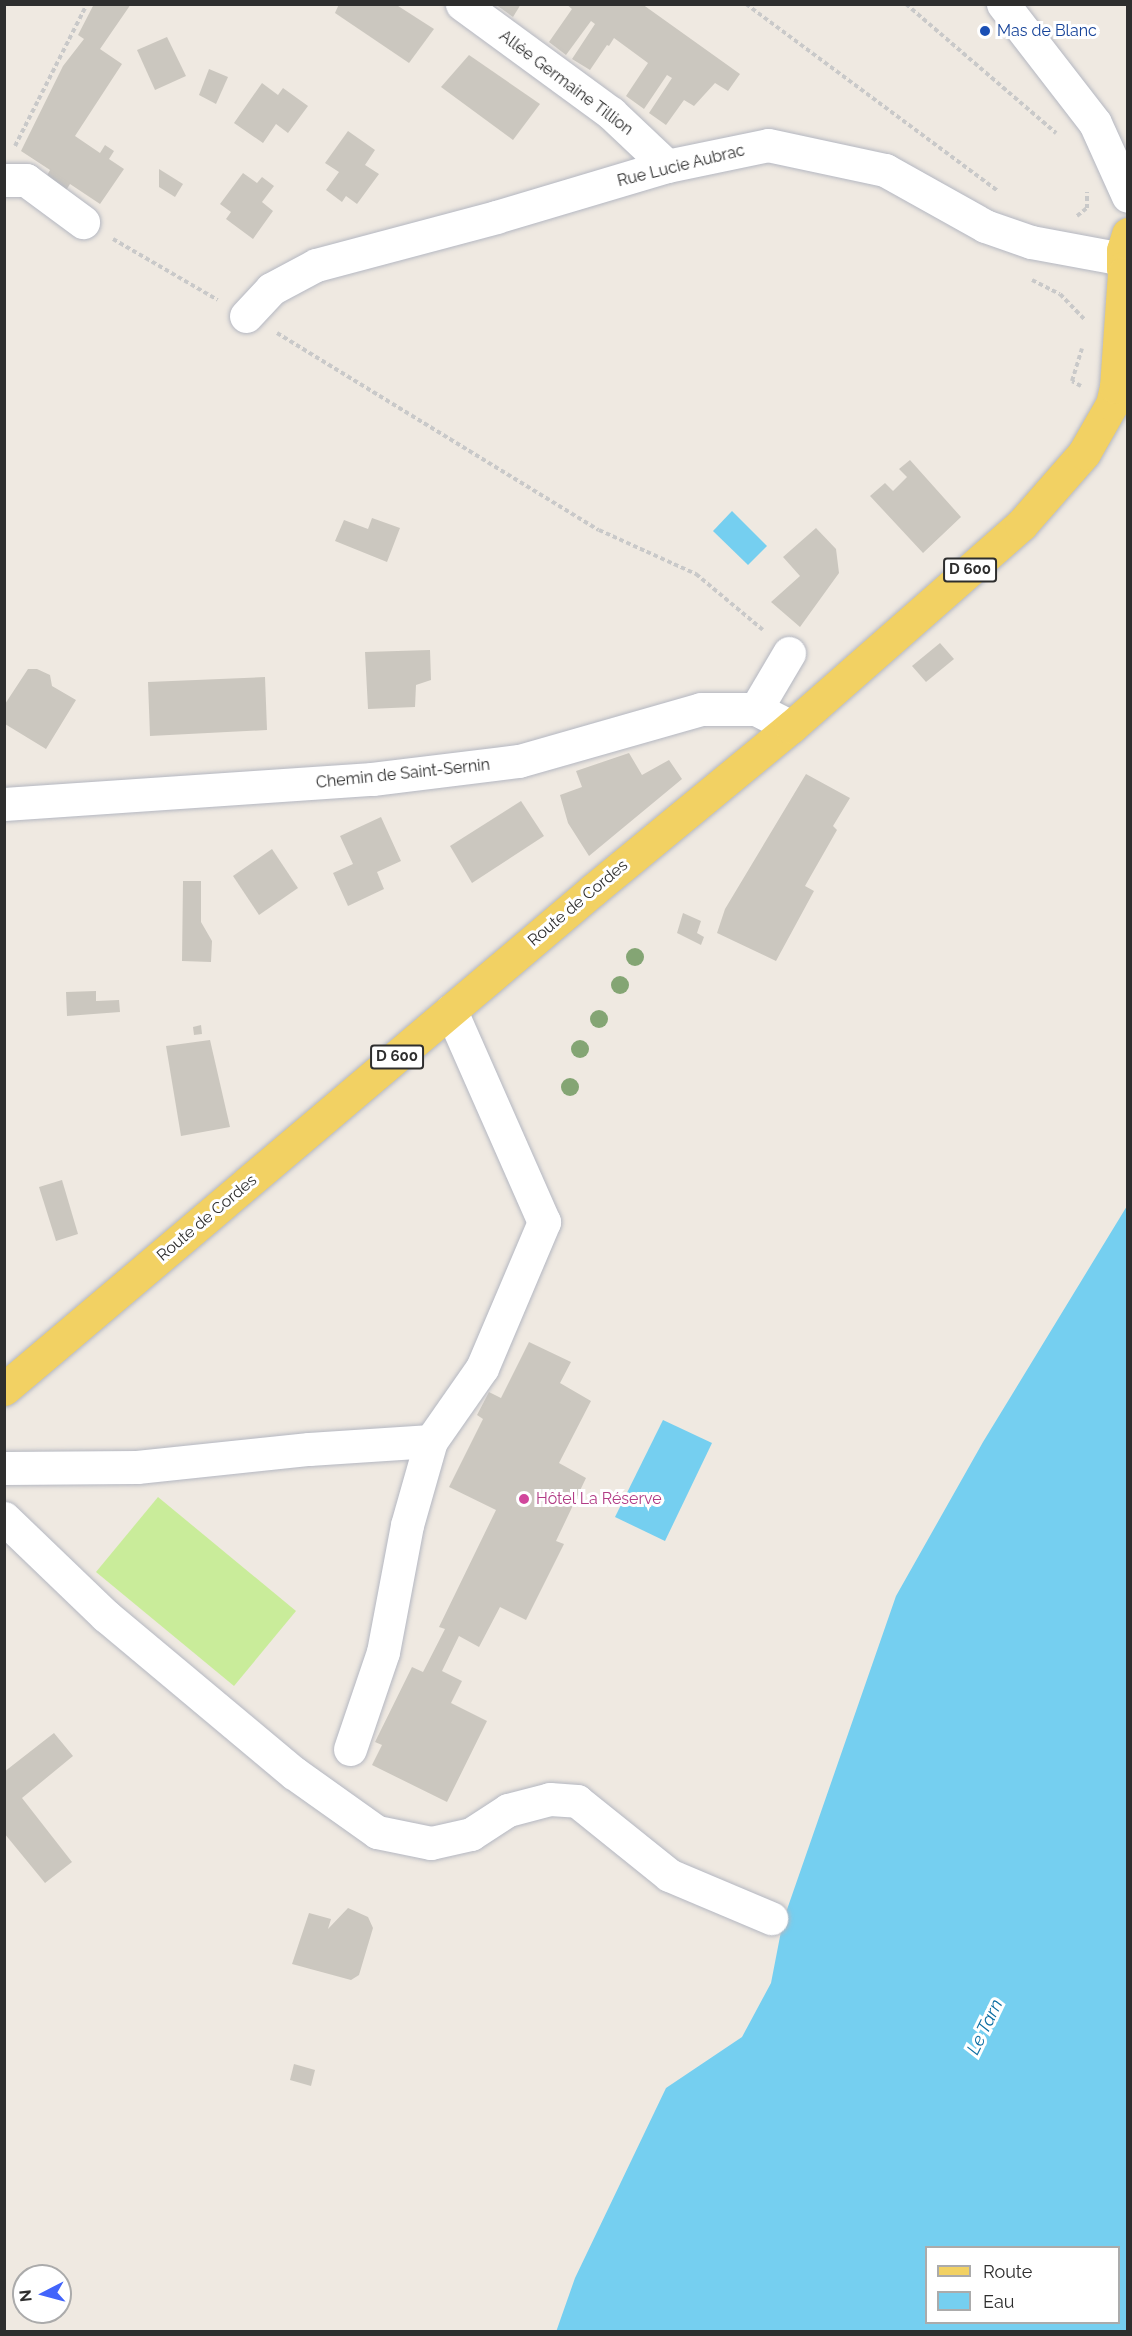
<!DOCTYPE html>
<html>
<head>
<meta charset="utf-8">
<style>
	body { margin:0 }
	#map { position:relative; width:1132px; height:2336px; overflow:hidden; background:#efe9e1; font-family:Raleway,sans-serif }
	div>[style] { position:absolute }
	.pitch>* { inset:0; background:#c9ec9a }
	.water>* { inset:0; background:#75cff0 }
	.building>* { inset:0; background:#cbc7bf }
	.path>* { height:4px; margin-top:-2px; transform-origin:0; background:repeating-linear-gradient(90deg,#c9c9c9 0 4.5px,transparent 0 7.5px) }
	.roads { filter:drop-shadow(0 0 2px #b4b7c1) drop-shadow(0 0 2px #b4b7c1) }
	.minor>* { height:33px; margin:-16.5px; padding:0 16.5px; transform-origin:16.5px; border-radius:16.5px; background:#fff }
	.major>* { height:33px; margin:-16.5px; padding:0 16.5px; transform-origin:16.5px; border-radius:16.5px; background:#f2d163 }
	.trees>* { width:18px; height:18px; margin:-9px; border-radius:50%; background:#84a574 }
	.dots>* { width:16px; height:16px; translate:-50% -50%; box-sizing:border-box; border:3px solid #fff; border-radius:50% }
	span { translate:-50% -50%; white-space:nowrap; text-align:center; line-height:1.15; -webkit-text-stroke:6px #fff; paint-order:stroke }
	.shield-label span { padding:2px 4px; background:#fff; border:2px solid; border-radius:4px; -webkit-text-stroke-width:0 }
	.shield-label { font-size:15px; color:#2e2e2e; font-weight:700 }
	.transit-label { font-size:16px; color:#164399 }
	.left { translate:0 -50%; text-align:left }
	.street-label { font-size:16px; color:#2e2e2e }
	.hotel-label { font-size:16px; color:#b23c85 }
	.water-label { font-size:18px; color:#0d6fa3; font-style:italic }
	.frame { position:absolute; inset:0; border:6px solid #2e2e2e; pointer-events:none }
	.legend { position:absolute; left:925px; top:2246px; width:195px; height:78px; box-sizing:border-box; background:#fff; border:2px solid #ababab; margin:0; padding:8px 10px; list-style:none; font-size:18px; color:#2e2e2e }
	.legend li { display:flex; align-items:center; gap:12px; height:30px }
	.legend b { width:30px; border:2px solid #ababab }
	.north { position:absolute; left:12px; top:2264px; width:60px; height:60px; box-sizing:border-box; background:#fff; border:2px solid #ababab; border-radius:50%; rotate:264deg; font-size:16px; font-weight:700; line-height:24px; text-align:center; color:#2e2e2e }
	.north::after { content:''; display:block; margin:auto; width:21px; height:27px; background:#4264fb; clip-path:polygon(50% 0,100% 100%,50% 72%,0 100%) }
</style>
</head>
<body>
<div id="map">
	<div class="pitch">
		<i style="clip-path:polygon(158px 1497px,296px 1611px,234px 1686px,96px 1572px)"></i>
	</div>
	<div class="water">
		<i style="clip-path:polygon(732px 511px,767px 546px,748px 565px,713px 531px)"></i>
		<i style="clip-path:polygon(evenodd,1127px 1206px,1127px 2331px,556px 2332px,575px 2278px,666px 2088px,742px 2037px,771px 1983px,783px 1921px,896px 1596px,983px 1442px,1127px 1206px,926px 2248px,1118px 2248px,1118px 2322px,926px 2322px,926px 2248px)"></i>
		<i style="clip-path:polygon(663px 1420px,712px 1443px,665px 1541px,615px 1517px)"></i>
	</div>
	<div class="building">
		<i style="clip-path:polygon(94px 4px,131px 4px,100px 49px,122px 64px,75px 136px,100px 153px,105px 145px,114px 151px,109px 159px,124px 169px,100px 204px,70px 184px,65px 192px,45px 179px,50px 170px,21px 151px,63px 66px,84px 39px,78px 35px)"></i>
		<i style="clip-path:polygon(339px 4px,395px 4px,434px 29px,409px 63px,335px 13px)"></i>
		<i style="clip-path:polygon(495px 4px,521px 4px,513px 17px)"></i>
		<i style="clip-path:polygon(566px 4px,642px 4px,740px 74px,728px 91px,715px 83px,694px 106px,684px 100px,666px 125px,649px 113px,672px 78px,667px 75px,644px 109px,626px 96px,648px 63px,614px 38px,609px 46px,607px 45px,590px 70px,572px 59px,595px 24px,591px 21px,566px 55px,549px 42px,572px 9px)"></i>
		<i style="clip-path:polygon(167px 37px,186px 76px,155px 90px,137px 50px)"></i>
		<i style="clip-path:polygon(469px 55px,540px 104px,513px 140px,441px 87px)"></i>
		<i style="clip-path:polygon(209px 69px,228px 77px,216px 104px,199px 95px)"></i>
		<i style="clip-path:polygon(262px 83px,278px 95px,283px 88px,308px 106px,288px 133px,276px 124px,263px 143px,234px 123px)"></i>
		<i style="clip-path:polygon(348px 131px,375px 150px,365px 165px,379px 174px,357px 204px,346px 196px,342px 202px,326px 190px,339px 172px,325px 163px)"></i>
		<i style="clip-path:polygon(159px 169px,183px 184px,175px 197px,159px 187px)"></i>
		<i style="clip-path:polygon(243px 173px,257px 183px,262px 177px,274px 186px,262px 202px,273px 211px,253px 239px,226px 219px,231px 212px,220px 204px)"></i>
		<i style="clip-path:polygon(910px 460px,961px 517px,923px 553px,870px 496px,885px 483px,893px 491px,907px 477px,899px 469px)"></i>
		<i style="clip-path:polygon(372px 518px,400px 528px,387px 562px,335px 541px,344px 520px,368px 529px)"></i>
		<i style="clip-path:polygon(816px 528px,836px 549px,839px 573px,800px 627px,771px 602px,800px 576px,783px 557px)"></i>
		<i style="clip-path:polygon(940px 643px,954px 659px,926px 682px,912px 666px)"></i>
		<i style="clip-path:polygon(430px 650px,431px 680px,416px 685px,415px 707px,368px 709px,365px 652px)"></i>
		<i style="clip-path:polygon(28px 669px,37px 669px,50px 675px,52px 686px,76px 700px,46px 749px,5px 724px,5px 704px)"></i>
		<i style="clip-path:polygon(265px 677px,267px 730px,150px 736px,148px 682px)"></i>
		<i style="clip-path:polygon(629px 753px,642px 775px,669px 760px,682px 779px,589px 856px,568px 823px,560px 795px,582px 787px,576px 771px)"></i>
		<i style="clip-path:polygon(806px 774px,850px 798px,833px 826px,837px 830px,805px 886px,814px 891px,776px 961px,717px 933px,725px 909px)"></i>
		<i style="clip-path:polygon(521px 801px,544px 836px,472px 883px,450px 846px)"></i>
		<i style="clip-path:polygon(381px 817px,401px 861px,377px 872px,384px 889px,348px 906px,333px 873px,353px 864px,340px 836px)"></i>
		<i style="clip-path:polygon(272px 849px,298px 888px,259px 915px,233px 876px)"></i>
		<i style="clip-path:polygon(183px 881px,201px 881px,201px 922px,212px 941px,211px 962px,182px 961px)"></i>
		<i style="clip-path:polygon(683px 913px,701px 921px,697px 933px,704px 937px,701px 945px,677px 933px)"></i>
		<i style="clip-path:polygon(96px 991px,96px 1001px,119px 1000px,120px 1012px,67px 1016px,66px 992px)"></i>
		<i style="clip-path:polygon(201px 1025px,202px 1034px,194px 1035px,193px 1027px)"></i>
		<i style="clip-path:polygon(210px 1040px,230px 1127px,181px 1136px,166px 1046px)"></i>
		<i style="clip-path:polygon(62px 1180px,78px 1234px,56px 1241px,39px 1187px)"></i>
		<i style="clip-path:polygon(529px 1342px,571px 1362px,560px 1383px,591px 1401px,559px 1463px,586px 1478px,556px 1541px,564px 1544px,526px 1620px,500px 1607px,479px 1647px,459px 1636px,442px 1671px,462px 1681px,451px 1703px,487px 1721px,447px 1802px,372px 1765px,382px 1745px,375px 1742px,412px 1667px,423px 1672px,445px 1629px,439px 1627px,496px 1510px,449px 1487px,483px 1419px,477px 1415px,489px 1392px,501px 1398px)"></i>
		<i style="clip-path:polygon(54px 1733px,73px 1756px,22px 1798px,72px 1862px,45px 1883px,4px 1833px,4px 1772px)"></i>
		<i style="clip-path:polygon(348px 1908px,368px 1917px,373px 1928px,359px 1975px,351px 1980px,292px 1964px,309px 1913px,331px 1919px,328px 1929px)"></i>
		<i style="clip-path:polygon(294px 2064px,315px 2070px,311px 2086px,290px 2080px)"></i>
	</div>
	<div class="path">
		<i style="left:746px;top:4px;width:314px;rotate:36.6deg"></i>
		<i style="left:906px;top:4px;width:198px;rotate:40.7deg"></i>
		<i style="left:15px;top:146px;width:159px;rotate:-63.1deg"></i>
		<i style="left:1077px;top:216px;width:13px;rotate:-39deg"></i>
		<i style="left:1087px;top:208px;width:16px;rotate:-90deg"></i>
		<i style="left:113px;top:239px;width:121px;rotate:30.2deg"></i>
		<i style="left:1032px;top:280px;width:31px;rotate:27deg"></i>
		<i style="left:1060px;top:294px;width:36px;rotate:46deg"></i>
		<i style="left:277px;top:333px;width:377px;rotate:31.5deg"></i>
		<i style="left:599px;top:530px;width:107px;rotate:24.4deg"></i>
		<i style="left:696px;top:574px;width:87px;rotate:39.9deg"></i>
		<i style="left:1081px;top:386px;width:10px;rotate:-151deg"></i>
		<i style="left:1072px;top:381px;width:34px;rotate:-73deg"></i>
	</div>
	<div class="roads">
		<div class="minor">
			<i style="left:462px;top:4px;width:185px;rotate:36.2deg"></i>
			<i style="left:611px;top:113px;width:77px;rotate:43.4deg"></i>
			<i style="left:1003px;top:4px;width:150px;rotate:52.3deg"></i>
			<i style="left:1095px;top:123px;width:80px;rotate:65.7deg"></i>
			<i style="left:4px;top:180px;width:22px"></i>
			<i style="left:26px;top:180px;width:71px;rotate:36.4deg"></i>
			<i style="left:246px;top:316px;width:37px;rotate:-47deg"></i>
			<i style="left:271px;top:289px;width:51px;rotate:-28.1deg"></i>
			<i style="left:316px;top:265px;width:186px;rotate:-14.9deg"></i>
			<i style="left:496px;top:217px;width:178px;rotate:-16.6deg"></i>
			<i style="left:667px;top:166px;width:103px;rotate:-11.7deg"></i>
			<i style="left:768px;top:145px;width:120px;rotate:12.1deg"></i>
			<i style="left:885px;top:170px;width:115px;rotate:29.2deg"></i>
			<i style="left:985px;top:226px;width:49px;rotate:19.2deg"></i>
			<i style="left:1031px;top:242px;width:94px;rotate:10.5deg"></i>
			<i style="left:756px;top:709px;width:65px;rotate:-59.5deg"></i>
			<i style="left:4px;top:804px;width:369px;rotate:-3.9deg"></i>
			<i style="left:372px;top:779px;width:148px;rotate:-7deg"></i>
			<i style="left:519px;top:761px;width:189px;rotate:-15.9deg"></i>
			<i style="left:701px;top:709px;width:55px"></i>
			<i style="left:756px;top:709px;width:39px;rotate:27deg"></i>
			<i style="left:4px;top:1468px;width:133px;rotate:-0.4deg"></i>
			<i style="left:137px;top:1467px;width:173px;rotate:-6deg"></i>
			<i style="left:309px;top:1449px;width:122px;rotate:-3.8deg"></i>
			<i style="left:431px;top:1441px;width:89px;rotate:-55.1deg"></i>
			<i style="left:482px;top:1368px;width:159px;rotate:-67deg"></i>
			<i style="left:544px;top:1222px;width:231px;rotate:-113.8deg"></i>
			<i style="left:4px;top:1518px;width:141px;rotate:43.9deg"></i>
			<i style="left:106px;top:1616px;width:245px;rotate:39.9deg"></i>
			<i style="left:294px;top:1773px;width:102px;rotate:35.4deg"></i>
			<i style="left:377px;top:1832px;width:55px;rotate:11.5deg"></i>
			<i style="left:431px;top:1843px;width:41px;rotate:-12.7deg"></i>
			<i style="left:471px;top:1834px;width:44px;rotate:-33deg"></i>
			<i style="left:508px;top:1810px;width:43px;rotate:-14.7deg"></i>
			<i style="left:550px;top:1799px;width:27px;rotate:4deg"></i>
			<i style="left:577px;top:1801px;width:118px;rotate:38.8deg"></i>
			<i style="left:669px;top:1875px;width:111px;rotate:22.9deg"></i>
			<i style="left:350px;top:1749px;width:102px;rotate:-71.2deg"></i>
			<i style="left:383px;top:1652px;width:129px;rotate:-79.3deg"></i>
			<i style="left:407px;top:1525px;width:87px;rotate:-74.1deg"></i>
		</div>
		<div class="major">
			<i style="left:1128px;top:234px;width:17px;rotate:107deg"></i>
			<i style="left:1123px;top:250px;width:18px;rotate:90deg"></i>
			<i style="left:1123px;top:268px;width:19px;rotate:74deg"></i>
			<i style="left:4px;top:1389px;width:772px;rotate:-40.27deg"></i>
			<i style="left:593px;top:890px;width:256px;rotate:-39.5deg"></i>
			<i style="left:791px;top:727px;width:306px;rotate:-41.3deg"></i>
			<i style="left:1021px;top:525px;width:96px;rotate:-48.8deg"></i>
			<i style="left:1084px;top:453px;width:56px;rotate:-60.3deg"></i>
			<i style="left:1112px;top:404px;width:17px;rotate:-77deg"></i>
			<i style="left:1116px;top:387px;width:114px;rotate:-86deg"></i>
		</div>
	</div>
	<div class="trees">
		<i style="left:635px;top:957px"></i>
		<i style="left:620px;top:985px"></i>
		<i style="left:599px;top:1019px"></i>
		<i style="left:580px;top:1049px"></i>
		<i style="left:570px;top:1087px"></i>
	</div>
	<div class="dots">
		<i style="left:985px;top:31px;background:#1a4fb4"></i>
		<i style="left:524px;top:1499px;background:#d1479c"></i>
	</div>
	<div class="shield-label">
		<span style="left:970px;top:570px">D 600</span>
		<span style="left:397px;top:1057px">D 600</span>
	</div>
	<div class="transit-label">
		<span class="left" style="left:997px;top:31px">Mas de Blanc</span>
	</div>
	<div class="street-label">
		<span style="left:566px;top:83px;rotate:37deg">Allée Germaine Tillion</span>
		<span style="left:681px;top:166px;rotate:-14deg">Rue Lucie Aubrac</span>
		<span style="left:403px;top:774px;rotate:-6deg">Chemin de Saint-Sernin</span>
		<span style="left:578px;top:903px;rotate:-40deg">Route de Cordes</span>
		<span style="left:207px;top:1218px;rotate:-40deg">Route de Cordes</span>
	</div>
	<div class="hotel-label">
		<span class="left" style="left:536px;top:1499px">Hôtel La Réserve</span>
	</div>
	<div class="water-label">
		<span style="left:985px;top:2027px;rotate:-64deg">Le Tarn</span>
	</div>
	<div class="frame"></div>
	<ul class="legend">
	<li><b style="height:8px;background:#f2d163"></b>Route</li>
	<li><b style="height:16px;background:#75cff0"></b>Eau</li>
	</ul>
	<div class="north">N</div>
</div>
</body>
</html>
